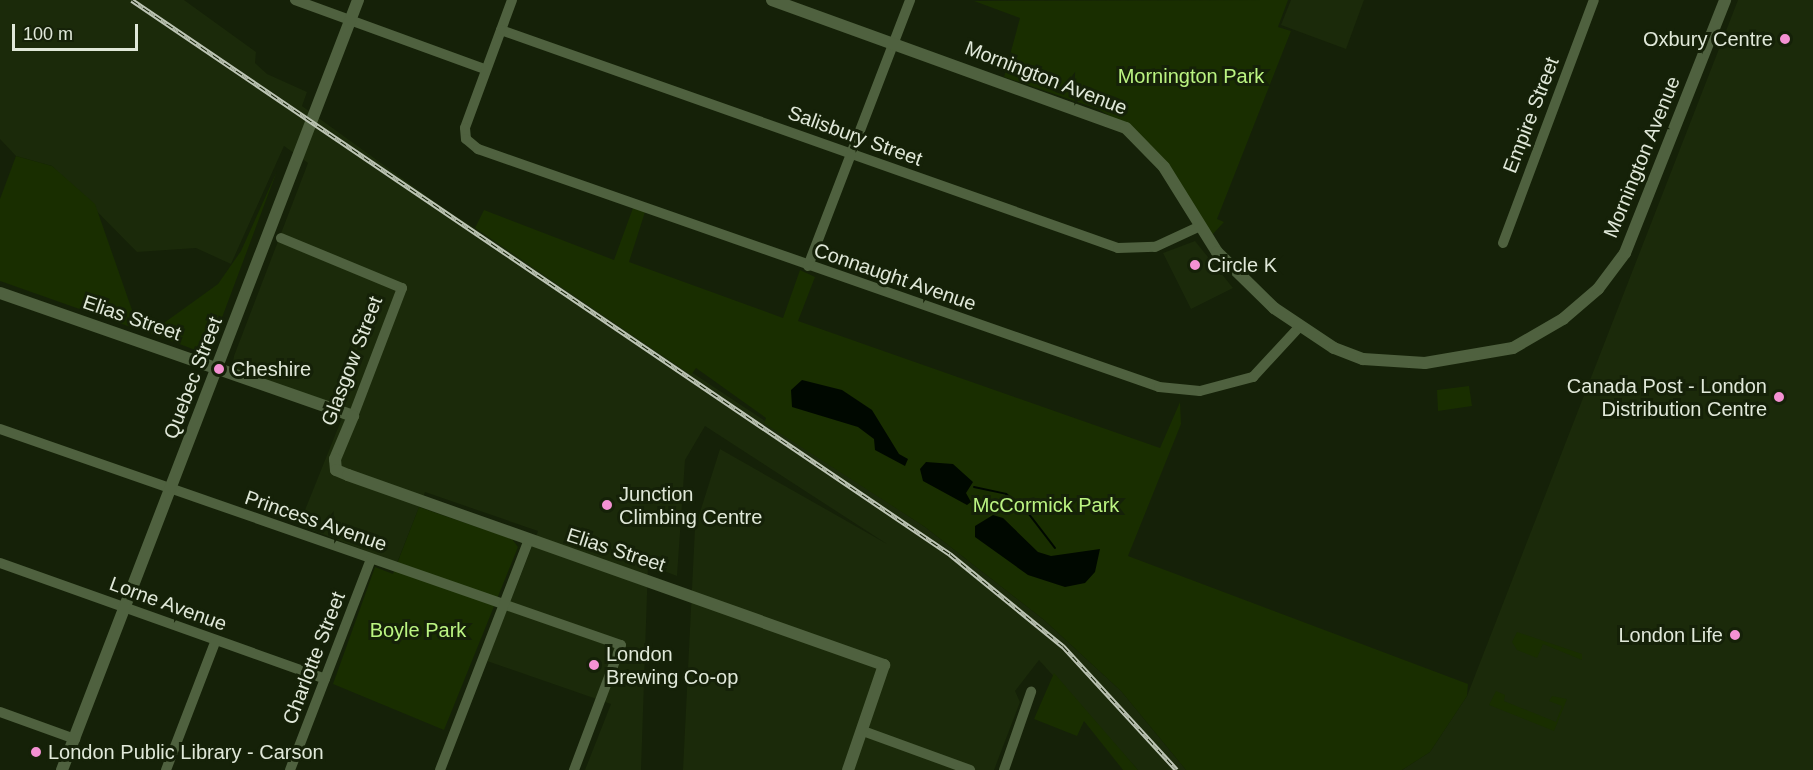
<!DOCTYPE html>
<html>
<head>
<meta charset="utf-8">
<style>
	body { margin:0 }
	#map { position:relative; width:1813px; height:770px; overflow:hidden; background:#152108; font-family:Helvetica,sans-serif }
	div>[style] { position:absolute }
	.built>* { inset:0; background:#1b2a0a }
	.green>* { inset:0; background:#192e00 }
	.water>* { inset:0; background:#000800 }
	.stream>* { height:2px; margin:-1px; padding:0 1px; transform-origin:1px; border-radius:1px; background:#000800 }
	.minor>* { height:10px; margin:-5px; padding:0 5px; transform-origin:5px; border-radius:5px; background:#4f613f }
	.tertiary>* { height:12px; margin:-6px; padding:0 6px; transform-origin:6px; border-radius:6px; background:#4f613f }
	.rail>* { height:4.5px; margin-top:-2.25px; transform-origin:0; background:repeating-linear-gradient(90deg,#152108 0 7px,#bdc5b5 0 14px); box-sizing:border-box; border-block:2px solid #bdc5b5 }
	.dots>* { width:16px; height:16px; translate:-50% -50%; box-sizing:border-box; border:3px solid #152108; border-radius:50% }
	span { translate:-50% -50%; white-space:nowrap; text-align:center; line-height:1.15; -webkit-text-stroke:6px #152108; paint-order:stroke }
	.poi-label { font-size:20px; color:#e0e8d9 }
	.right { translate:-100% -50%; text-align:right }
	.left { translate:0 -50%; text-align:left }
	.park-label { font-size:20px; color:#bbf482 }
	.street-label { font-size:20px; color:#e0e8d9 }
	.scale { position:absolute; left:12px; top:24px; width:126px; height:27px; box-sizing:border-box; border:3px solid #e0e8d9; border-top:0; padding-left:8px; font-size:18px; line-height:21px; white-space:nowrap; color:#e0e8d9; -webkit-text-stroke:4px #152108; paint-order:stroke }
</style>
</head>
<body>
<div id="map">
	<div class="built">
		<i style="clip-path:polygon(0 0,184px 0,256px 52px,255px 63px,267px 74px,307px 92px,302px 106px,439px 205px,925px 527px,1044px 620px,1121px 691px,1186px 770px,1138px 770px,1039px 660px,1015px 691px,1020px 702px,994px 770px,683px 770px,695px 528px,720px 449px,887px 544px,705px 426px,685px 460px,677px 576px,648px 565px,641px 770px,585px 770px,611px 704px,487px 661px,538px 531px,425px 492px,397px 563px,299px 525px,342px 418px,231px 378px,234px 356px,308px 163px,284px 146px,231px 264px,196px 248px,137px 252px,52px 166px,16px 156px,0 139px)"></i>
		<i style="clip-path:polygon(1291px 0,1364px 0,1346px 49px,1281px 25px)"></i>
		<i style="clip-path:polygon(1738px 0,1813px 0,1813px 770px,1402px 770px,1430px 752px,1467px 696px)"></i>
		<i style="clip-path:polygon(1195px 241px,1233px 288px,1191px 309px,1163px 253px)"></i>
	</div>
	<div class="green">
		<i style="clip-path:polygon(1288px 0,1278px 27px,1291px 31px,1217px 219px,1224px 222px,1212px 235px,1167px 162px,1135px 131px,1098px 109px,1004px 77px,1020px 18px,974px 1px)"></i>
		<i style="clip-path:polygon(16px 156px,52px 166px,95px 204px,139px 330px,0 281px,0 199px)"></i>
		<i style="clip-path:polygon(277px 171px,211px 347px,206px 354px,150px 333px,218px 284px,241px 251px)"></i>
		<i style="clip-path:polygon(633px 208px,645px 212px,629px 262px,783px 318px,800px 270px,815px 277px,798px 321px,1160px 448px,1180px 402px,1181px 424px,1128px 556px,1468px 684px,1467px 696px,1430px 752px,1402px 770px,1186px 770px,1121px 691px,1044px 620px,925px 527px,764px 423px,766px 418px,696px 368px,691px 375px,475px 228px,484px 210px,614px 260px)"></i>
		<i style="clip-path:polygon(1469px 386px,1472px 406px,1438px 411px,1437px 390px)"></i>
		<i style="clip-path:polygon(419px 507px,512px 539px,518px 547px,444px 730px,333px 684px,375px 567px,393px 574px)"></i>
		<i style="clip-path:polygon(1517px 632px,1582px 654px,1582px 660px,1543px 644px,1537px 658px,1517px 650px,1512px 642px)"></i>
		<i style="clip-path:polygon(1054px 673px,1138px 770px,1123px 770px,1084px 721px,1077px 736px,1034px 719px)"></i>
		<i style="clip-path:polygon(1496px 691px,1505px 695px,1504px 701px,1556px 722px,1562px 706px,1549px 701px,1552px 696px,1567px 699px,1554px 731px,1489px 705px)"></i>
	</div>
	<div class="water">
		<i style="clip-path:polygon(802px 380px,842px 390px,872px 410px,899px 454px,908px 459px,905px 466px,875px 450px,874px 439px,858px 427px,792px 407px,791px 390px)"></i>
		<i style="clip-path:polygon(926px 462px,953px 464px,973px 482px,966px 493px,971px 502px,967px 505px,923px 481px,920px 469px)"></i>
		<i style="clip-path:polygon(993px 515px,1003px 518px,1038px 552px,1051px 556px,1100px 549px,1095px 572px,1085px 583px,1065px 587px,1028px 575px,975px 537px,975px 526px)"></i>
	</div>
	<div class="stream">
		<i style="left:974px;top:487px;width:33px;rotate:12deg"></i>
		<i style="left:1006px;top:494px;width:19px;rotate:35deg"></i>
		<i style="left:1022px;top:505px;width:54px;rotate:52.5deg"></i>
	</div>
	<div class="minor">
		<i style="left:295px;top:0;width:202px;rotate:20deg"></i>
		<i style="left:512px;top:0;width:136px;rotate:110.2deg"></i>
		<i style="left:465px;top:128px;width:11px;rotate:85deg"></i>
		<i style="left:466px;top:139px;width:16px;rotate:40deg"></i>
		<i style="left:478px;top:149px;width:721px;rotate:19.26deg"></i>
		<i style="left:1159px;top:387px;width:41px;rotate:5.6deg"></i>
		<i style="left:1200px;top:391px;width:55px;rotate:-14.8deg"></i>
		<i style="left:1253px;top:377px;width:69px;rotate:-47.3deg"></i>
		<i style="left:501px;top:30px;width:654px;rotate:19.46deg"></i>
		<i style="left:1118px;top:248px;width:37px;rotate:-2deg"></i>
		<i style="left:1155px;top:247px;width:47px;rotate:-24.9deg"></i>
		<i style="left:281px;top:238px;width:131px;rotate:22.5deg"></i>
		<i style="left:402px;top:288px;width:137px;rotate:110.9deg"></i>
		<i style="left:1503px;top:243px;width:259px;rotate:-69.5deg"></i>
		<i style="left:808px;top:266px;width:285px;rotate:-69deg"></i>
		<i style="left:0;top:429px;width:657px;rotate:19.18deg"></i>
		<i style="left:621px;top:645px;width:134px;rotate:110.6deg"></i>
		<i style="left:0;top:563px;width:345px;rotate:19.6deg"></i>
		<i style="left:0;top:712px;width:80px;rotate:19.8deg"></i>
		<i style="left:863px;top:731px;width:114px;rotate:20deg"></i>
		<i style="left:166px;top:770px;width:139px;rotate:-69deg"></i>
		<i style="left:290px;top:770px;width:226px;rotate:-69deg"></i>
		<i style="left:440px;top:770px;width:244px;rotate:-68.9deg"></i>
		<i style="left:1004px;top:770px;width:83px;rotate:-70.9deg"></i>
	</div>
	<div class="tertiary">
		<i style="left:772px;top:0;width:376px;rotate:19.9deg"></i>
		<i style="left:1126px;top:128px;width:54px;rotate:45.7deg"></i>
		<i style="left:1164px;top:167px;width:100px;rotate:58.1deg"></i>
		<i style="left:1217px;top:252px;width:80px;rotate:44.5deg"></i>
		<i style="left:1274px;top:308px;width:72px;rotate:33.7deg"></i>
		<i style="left:1334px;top:348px;width:31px;rotate:21deg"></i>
		<i style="left:1363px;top:359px;width:62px;rotate:3.7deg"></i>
		<i style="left:1425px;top:363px;width:89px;rotate:-9.7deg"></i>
		<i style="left:1513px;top:348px;width:58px;rotate:-30.1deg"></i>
		<i style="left:1563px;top:319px;width:46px;rotate:-40.6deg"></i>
		<i style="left:1598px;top:289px;width:45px;rotate:-53.1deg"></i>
		<i style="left:1625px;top:253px;width:272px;rotate:-68.4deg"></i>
		<i style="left:0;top:293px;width:374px;rotate:19.2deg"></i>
		<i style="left:353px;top:416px;width:47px;rotate:112.7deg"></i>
		<i style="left:335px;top:459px;width:11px;rotate:85deg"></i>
		<i style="left:336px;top:470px;width:13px;rotate:23deg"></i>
		<i style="left:348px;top:475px;width:569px;rotate:19.52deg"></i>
		<i style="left:884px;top:665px;width:111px;rotate:108.9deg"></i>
		<i style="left:62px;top:770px;width:825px;rotate:-68.97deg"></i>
	</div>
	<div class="rail">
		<i style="left:132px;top:0;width:988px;rotate:34.11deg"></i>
		<i style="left:950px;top:554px;width:146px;rotate:39.2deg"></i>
		<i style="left:1063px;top:646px;width:168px;rotate:47.4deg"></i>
	</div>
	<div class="dots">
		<i style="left:1785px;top:39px;background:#f491d3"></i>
		<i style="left:1195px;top:265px;background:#f491d3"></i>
		<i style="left:219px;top:369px;background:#f491d3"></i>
		<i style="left:1779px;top:397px;background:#f491d3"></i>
		<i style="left:607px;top:505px;background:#f491d3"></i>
		<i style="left:1735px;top:635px;background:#f491d3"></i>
		<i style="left:594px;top:665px;background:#f491d3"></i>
		<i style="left:36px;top:752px;background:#f491d3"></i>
	</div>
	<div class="poi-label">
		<span class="right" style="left:1773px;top:39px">Oxbury Centre</span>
		<span class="left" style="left:1207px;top:265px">Circle K</span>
		<span class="left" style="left:231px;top:369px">Cheshire</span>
		<span class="right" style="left:1767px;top:398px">Canada Post - London<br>Distribution Centre</span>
		<span class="left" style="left:619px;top:506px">Junction<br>Climbing Centre</span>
		<span class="right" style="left:1723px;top:635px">London Life</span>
		<span class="left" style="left:606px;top:666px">London<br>Brewing Co-op</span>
		<span class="left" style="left:48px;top:752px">London Public Library - Carson</span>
	</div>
	<div class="park-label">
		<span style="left:1191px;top:76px">Mornington Park</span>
		<span style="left:1046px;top:505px">McCormick Park</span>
		<span style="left:418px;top:630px">Boyle Park</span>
	</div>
	<div class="street-label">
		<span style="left:1046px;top:78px;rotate:21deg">Mornington Avenue</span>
		<span style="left:1531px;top:115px;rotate:-69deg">Empire Street</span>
		<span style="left:855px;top:136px;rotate:20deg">Salisbury Street</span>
		<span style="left:1642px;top:157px;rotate:-68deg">Mornington Avenue</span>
		<span style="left:895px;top:277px;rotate:19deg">Connaught Avenue</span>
		<span style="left:132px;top:318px;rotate:19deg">Elias Street</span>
		<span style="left:352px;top:361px;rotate:-69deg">Glasgow Street</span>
		<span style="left:193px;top:378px;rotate:-69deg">Quebec Street</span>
		<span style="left:316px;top:521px;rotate:19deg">Princess Avenue</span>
		<span style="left:616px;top:550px;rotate:18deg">Elias Street</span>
		<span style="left:168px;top:604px;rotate:20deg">Lorne Avenue</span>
		<span style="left:314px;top:658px;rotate:-69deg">Charlotte Street</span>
	</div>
	<div class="scale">100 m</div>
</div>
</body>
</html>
